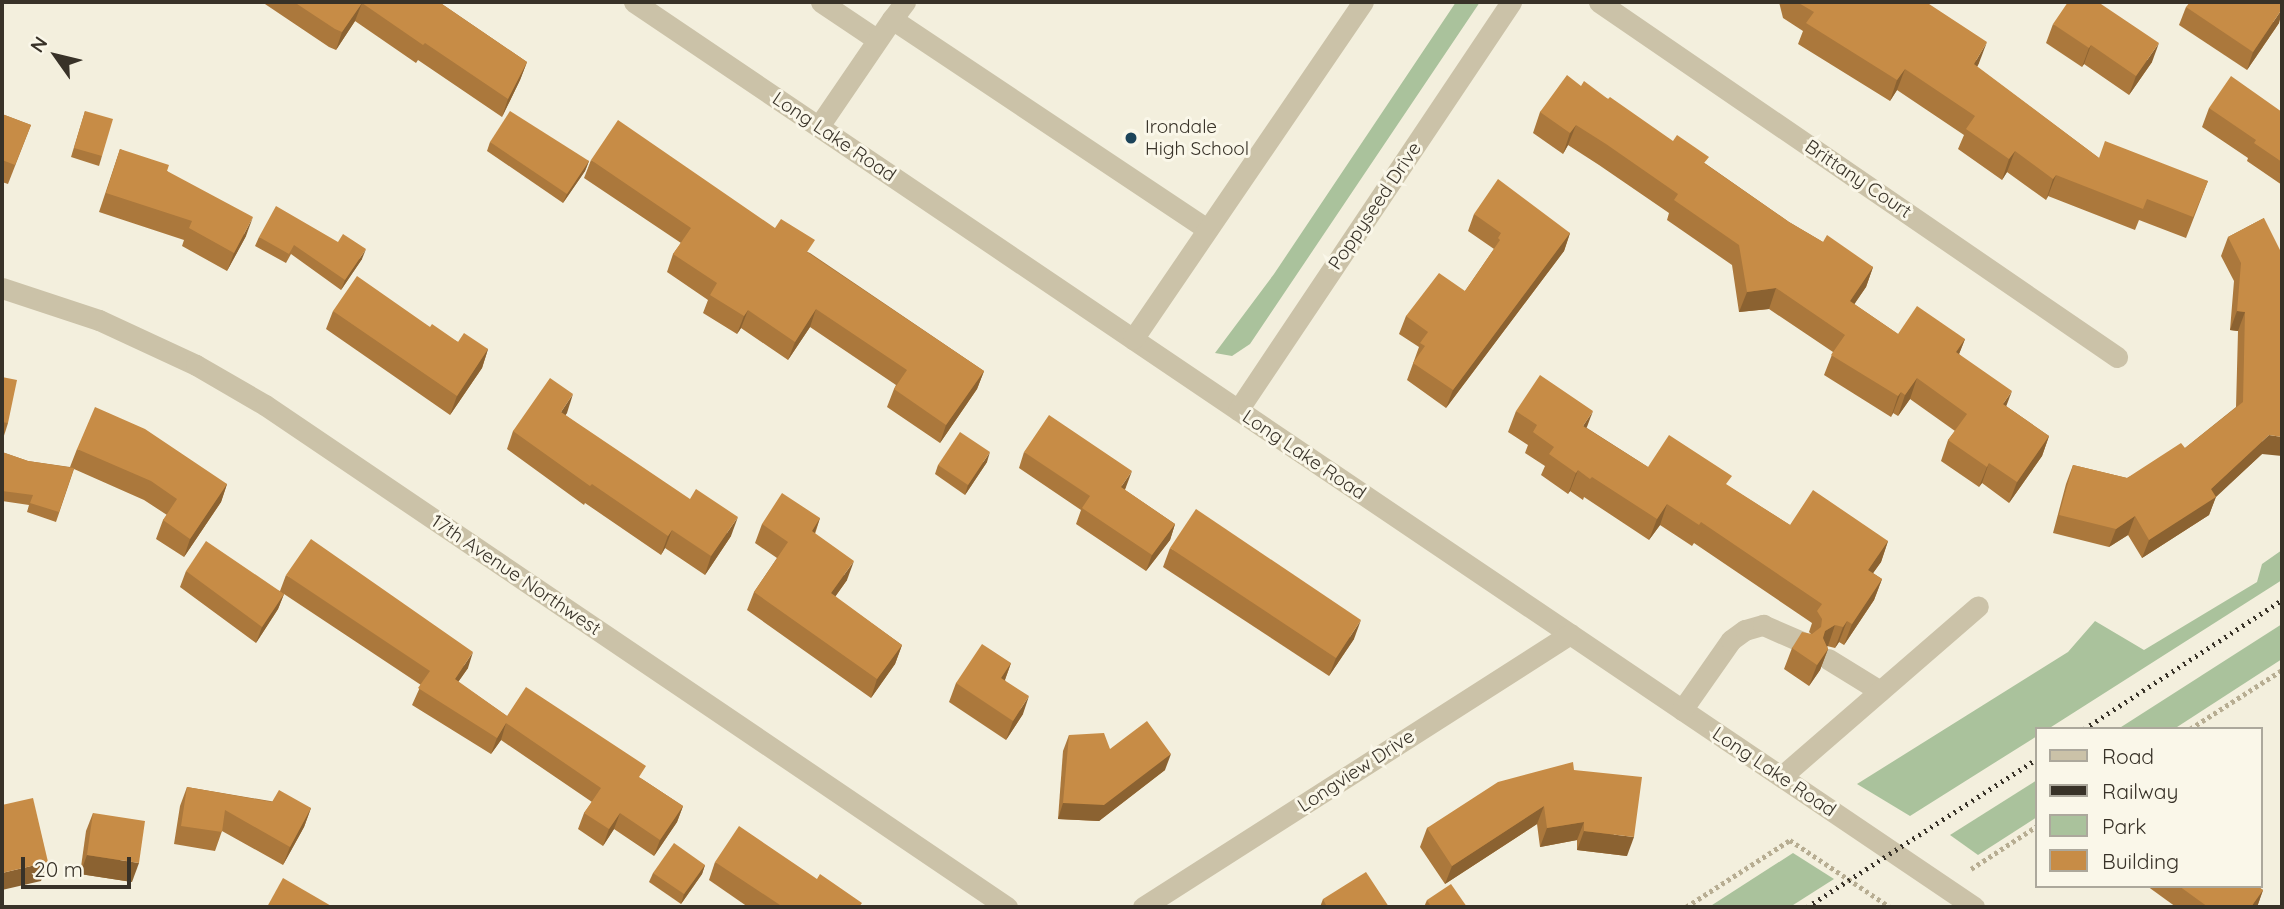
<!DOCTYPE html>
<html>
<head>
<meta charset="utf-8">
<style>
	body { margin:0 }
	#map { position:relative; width:2284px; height:909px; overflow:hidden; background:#f3efdd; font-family:Quicksand,sans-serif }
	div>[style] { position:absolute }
	.green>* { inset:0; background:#aac29c }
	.path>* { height:4.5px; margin-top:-2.25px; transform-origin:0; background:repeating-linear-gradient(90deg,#b7ad92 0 3.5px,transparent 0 7px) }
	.minor>* { height:21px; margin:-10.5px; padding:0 10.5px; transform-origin:10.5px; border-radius:10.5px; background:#cbc2a8 }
	.rail>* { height:5px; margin-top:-2.5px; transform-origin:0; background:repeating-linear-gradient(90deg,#383228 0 2px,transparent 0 7px) }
	.wall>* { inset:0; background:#ab783c }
	.shaded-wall>* { inset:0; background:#8b6231 }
	.building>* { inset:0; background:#c78c46 }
	.dots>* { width:19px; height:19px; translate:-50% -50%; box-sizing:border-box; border:4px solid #faf7e9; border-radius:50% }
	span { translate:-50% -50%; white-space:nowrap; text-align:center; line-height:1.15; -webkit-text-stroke:6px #faf7e9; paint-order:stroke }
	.poi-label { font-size:19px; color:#383228 }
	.left { translate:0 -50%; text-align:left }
	.street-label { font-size:19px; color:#383228 }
	.frame { position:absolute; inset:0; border:4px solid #383228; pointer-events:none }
	.legend { position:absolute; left:2035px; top:727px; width:228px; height:161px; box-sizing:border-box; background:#faf7e9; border:2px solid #aca89c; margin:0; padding:9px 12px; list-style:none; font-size:21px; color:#383228 }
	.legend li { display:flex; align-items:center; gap:14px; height:35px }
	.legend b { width:35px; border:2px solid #aca89c }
	.north { position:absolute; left:21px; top:21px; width:70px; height:70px; -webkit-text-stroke:5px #faf7e9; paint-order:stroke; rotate:304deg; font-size:19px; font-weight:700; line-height:28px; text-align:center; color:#383228 }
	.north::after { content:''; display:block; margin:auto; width:24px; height:32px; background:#383228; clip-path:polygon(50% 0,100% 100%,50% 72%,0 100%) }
	.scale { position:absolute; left:21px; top:857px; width:110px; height:32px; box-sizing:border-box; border:4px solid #383228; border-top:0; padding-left:9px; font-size:21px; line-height:24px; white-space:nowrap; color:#383228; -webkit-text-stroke:5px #faf7e9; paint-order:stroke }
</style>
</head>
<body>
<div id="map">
	<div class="green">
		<i style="clip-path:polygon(1456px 2px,1480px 2px,1250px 344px,1232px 356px,1215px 353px,1274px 274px)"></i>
		<i style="clip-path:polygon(2282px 550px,2282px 580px,2048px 729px,2037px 729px,2037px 736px,1910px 816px,1857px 784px,2068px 652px,2095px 621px,2144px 650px,2257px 582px,2262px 564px)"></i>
		<i style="clip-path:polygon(2282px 624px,2282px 659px,2174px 729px,2118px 729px)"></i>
		<i style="clip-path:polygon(2037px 780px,2037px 817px,1978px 855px,1950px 835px)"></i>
		<i style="clip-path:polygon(1793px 853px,1834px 879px,1790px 907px,1709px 907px)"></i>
	</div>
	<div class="path">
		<i style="left:2190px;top:729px;width:109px;rotate:-32.7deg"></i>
		<i style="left:1971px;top:869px;width:79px;rotate:-33.1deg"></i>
		<i style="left:1686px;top:907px;width:124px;rotate:-32.8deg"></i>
		<i style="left:1790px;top:840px;width:120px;rotate:33.8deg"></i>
	</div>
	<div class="minor">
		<i style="left:634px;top:2px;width:1617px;rotate:34.03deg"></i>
		<i style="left:821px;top:2px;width:66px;rotate:33.9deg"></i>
		<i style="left:905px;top:2px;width:21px;rotate:127deg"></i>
		<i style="left:892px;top:19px;width:379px;rotate:33.7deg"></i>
		<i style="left:1599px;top:2px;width:628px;rotate:34.42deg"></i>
		<i style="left:819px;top:126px;width:130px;rotate:-55.7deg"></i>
		<i style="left:2px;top:288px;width:102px;rotate:18.3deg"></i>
		<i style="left:99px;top:320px;width:107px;rotate:24.9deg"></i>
		<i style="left:196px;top:365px;width:80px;rotate:30.1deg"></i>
		<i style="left:265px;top:405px;width:896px;rotate:34.08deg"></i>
		<i style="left:1133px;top:339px;width:408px;rotate:-55.7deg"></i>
		<i style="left:1238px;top:410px;width:491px;rotate:-56.2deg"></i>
		<i style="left:1828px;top:659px;width:61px;rotate:31.6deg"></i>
		<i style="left:1682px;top:710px;width:85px;rotate:-55deg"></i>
		<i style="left:1731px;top:640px;width:17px;rotate:-36deg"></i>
		<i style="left:1745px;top:630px;width:19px;rotate:-16deg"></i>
		<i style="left:1763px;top:625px;width:43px;rotate:23.6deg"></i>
		<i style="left:1782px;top:776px;width:259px;rotate:-40.9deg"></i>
		<i style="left:1143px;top:907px;width:507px;rotate:-32.59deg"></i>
	</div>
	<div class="rail">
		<i style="left:2084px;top:729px;width:236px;rotate:-33.1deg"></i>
		<i style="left:1807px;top:907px;width:274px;rotate:-32.8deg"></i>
	</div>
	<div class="wall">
		<i style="clip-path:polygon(262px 2px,439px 2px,527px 62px,520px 80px,502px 117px,418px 60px,416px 63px,355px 21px,336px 50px,329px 47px)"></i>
		<i style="clip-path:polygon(1779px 2px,1926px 2px,1979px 63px,1977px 67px,2099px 158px,2208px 181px,2186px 238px,2139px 220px,2135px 230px,2048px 196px,2046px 200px,2007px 172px,2002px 180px,1958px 149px,1964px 135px,1897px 90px,1890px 101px,1798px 44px,1803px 31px,1783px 18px)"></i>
		<i style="clip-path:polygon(2186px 7px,2279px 23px,2247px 70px,2179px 25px)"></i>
		<i style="clip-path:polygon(2053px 24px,2152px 62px,2129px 95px,2084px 64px,2082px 67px,2046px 43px)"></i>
		<i style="clip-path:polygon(1581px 86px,1608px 99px,1706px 164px,1789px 222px,1823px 242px,1873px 267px,1866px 287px,1854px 304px,1898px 334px,1965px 339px,1959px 354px,2006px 406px,2049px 436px,2042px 456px,2009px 503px,1982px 483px,1979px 487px,1941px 461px,1948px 440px,1955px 431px,1910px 399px,1898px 416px,1893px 413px,1891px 417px,1824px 375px,1833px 352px,1769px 309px,1739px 312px,1732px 265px,1667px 220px,1669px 213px,1599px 165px,1568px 145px,1563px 154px,1533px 133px,1540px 112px)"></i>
		<i style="clip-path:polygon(2209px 108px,2282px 112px,2282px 185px,2247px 161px,2248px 158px,2202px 127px)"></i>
		<i style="clip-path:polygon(85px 111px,102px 156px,99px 166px,71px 157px)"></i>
		<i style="clip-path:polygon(2px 114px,31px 125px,8px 184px,2px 182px)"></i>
		<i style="clip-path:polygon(490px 142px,589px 161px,585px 171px,563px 203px,487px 151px)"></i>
		<i style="clip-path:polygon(120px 149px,167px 171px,246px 236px,227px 271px,182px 246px,184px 240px,99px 212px)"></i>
		<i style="clip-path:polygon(591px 160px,810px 253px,984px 371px,977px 389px,940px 443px,887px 407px,894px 389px,896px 385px,810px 327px,788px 360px,741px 328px,737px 334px,703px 313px,708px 300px,667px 272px,673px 254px,681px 243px,584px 178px)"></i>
		<i style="clip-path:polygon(1474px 214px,1570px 233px,1564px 251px,1446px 408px,1407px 380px,1419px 347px,1399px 334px,1406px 316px,1465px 291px,1494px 249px,1468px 231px)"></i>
		<i style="clip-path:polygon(2264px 218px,2262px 454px,2216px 496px,2209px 515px,2142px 558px,2128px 535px,2109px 547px,2053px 533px,2066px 484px,2073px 465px,2127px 478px,2185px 448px,2236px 407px,2238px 331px,2230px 330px,2234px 281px,2221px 256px,2228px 237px)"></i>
		<i style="clip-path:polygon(259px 237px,362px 259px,341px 290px,291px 254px,286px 263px,255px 246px)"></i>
		<i style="clip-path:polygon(333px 311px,430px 327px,458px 342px,488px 349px,482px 368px,450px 415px,326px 329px)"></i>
		<i style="clip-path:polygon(2px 377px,8px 423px,2px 442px)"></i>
		<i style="clip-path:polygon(1516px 411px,1587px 428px,1648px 467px,1728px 486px,1790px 525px,1888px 541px,1881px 562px,1873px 573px,1882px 579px,1874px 600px,1844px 645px,1839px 642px,1835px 648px,1827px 646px,1828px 649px,1820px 670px,1809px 686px,1784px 669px,1792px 648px,1811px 634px,1809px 632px,1812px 623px,1694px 543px,1692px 546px,1660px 525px,1649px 540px,1584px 497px,1583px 500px,1570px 491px,1568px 494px,1541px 475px,1545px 466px,1525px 453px,1528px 445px,1508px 432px)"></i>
		<i style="clip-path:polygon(567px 413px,565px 415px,731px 536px,705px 575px,665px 548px,661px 555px,585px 503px,584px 505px,507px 449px,513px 431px)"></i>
		<i style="clip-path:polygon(77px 449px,227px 484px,221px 502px,184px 557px,156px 539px,163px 520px,167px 515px,144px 500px,74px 469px,56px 522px,27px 512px,29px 505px,2px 501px,2px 452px,28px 461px,70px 467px)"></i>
		<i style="clip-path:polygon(1024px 452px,1126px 487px,1125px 490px,1175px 524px,1170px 540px,1146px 571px,1076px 524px,1081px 510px,1019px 468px)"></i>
		<i style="clip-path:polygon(987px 462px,965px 495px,935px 474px,938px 465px)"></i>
		<i style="clip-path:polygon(820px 518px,815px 534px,847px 580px,835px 597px,902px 645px,895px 664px,871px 698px,747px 610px,754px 592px,777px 558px,755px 543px,762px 524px)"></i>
		<i style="clip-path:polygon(1170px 548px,1354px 639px,1329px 676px,1163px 567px)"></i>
		<i style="clip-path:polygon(186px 571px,280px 591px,286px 575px,468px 668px,458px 682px,507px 716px,642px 779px,683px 806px,677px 822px,654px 856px,614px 829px,603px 846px,578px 829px,584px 813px,592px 802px,501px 740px,491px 754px,412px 705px,421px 685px,284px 594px,278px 609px,256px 643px,180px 587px)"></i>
		<i style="clip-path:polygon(1011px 663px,1005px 680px,1023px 714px,1006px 740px,949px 702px,956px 683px)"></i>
		<i style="clip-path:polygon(1069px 735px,1110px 749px,1165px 770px,1099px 821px,1058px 819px,1063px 751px)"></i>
		<i style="clip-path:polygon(1574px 770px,1627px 856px,1577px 850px,1577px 840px,1540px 847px,1537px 824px,1445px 884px,1420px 847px,1427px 828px)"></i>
		<i style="clip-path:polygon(187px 787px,311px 808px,304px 827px,283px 865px,222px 831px,215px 851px,174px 844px,180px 806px)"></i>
		<i style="clip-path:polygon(93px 813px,132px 882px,80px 874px,86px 831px)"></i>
		<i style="clip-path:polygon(715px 862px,861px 907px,748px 907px,709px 880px)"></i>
		<i style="clip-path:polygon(705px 865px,702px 874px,681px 904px,649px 882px,653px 873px)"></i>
		<i style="clip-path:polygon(2147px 886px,2257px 886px,2263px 890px,2257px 907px,2176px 907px)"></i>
		<i style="clip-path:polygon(1323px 899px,1389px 907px,1320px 907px)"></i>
		<i style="clip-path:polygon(1427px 900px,1467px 907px,1424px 907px)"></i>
	</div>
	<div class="shaded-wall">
		<i style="clip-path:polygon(362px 3px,355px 21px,336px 50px,342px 32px)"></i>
		<i style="clip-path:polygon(2282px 9px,2282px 13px,2279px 23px,2247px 70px,2253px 52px)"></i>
		<i style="clip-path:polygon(1987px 42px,1979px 63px,1967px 85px,1974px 64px)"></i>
		<i style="clip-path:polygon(2159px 43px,2152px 62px,2129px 95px,2136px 76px)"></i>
		<i style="clip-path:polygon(2091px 45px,2084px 64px,2082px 67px,2089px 48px)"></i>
		<i style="clip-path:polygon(527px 62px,520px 80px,502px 117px,508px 99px)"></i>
		<i style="clip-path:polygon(1905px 69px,1897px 90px,1890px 101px,1897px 80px)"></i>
		<i style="clip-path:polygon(1576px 125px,1568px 145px,1563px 154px,1570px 133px)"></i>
		<i style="clip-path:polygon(2015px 151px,2007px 172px,2002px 180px,2009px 159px)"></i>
		<i style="clip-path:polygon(589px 161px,585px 171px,563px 203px,567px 194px)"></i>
		<i style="clip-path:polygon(2056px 175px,2048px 196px,2046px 200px,2053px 179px)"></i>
		<i style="clip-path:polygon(253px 217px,246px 236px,227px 271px,234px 253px)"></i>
		<i style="clip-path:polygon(1570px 233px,1564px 251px,1446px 408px,1453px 390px)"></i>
		<i style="clip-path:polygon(366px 249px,362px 259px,341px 290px,345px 280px)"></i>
		<i style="clip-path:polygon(1873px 267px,1866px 287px,1843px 321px,1850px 301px)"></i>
		<i style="clip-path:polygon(1776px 288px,1769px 309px,1739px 312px,1747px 292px)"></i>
		<i style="clip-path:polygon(816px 309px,810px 327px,788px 360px,795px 342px)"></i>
		<i style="clip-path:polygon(748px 310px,741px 328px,737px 334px,744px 316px)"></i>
		<i style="clip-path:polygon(2237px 311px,2245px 312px,2238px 331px,2230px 330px)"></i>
		<i style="clip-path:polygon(1965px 339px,1957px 359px,1956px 352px)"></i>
		<i style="clip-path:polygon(488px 349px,482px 368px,450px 415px,457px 396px)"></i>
		<i style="clip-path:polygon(984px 371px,977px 389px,940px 443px,946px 425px)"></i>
		<i style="clip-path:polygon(1917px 378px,1910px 399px,1898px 416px,1905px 395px)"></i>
		<i style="clip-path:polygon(2012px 391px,2004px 412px,2003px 404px)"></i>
		<i style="clip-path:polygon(1901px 392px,1893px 413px,1891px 417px,1898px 396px)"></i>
		<i style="clip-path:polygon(573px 394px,567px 413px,554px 431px,561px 412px)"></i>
		<i style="clip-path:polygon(1593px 411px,1585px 432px,1583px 426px)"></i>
		<i style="clip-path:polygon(2269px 435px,2282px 437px,2282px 456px,2262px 454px,2215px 498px,2216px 497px,2209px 515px,2142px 558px,2149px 540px,2211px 489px)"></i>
		<i style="clip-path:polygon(2049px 436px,2042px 456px,2009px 503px,2017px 482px)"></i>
		<i style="clip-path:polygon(990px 452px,987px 462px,965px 495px,968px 485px)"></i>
		<i style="clip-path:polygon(1989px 463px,1982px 483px,1979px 487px,1987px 467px)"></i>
		<i style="clip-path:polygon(1578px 470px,1570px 491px,1568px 494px,1576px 473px)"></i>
		<i style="clip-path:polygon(1132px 471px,1126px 487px,1115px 503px,1121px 487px)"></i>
		<i style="clip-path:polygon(227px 484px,221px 502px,184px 557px,190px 539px)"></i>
		<i style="clip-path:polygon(1667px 504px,1660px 525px,1649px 540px,1657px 519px)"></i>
		<i style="clip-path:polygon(2135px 516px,2128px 535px,2109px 547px,2116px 529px)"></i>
		<i style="clip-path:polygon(738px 517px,731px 536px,705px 575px,711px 556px)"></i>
		<i style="clip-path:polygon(820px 518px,813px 537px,812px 531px)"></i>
		<i style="clip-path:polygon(1175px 524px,1170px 540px,1146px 571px,1152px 555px)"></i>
		<i style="clip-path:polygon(672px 530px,665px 548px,661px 555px,668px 536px)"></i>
		<i style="clip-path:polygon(1888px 541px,1881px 562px,1861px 590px,1868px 570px)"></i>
		<i style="clip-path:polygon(854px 561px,847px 580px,824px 612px,831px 593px)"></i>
		<i style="clip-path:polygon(1882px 579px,1874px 600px,1844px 645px,1852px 624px)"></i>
		<i style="clip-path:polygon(284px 594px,278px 609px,256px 643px,262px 627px)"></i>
		<i style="clip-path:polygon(1361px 620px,1354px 639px,1329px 676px,1336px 658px)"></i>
		<i style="clip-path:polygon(1847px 621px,1839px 642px,1835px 648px,1843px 627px)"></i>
		<i style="clip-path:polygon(1835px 625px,1828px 646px,1817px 652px,1825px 631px)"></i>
		<i style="clip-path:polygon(902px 645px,895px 664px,871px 698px,877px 679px)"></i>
		<i style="clip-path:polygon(1828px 649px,1820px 670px,1809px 686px,1817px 665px)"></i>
		<i style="clip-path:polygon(473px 652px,468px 668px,449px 695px,455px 679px)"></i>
		<i style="clip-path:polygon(1011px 663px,1004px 682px,1001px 678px)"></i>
		<i style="clip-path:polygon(1029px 696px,1023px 714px,1006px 740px,1013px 721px)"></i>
		<i style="clip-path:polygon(506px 723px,501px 740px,491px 754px,497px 738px)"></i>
		<i style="clip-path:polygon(1171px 754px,1165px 770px,1099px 821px,1058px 819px,1063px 803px)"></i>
		<i style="clip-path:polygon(683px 806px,677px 822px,654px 856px,660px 840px)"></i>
		<i style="clip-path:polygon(1544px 806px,1537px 824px,1445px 884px,1452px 866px)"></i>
		<i style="clip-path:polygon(311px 808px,304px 827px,283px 865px,290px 847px)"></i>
		<i style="clip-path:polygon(620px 813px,614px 829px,603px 846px,609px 829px)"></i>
		<i style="clip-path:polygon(1584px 822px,1577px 840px,1540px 847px,1547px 828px)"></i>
		<i style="clip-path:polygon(1584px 831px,1634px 837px,1627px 856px,1577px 850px)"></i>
		<i style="clip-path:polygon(87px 855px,139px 863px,132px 882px,80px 874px)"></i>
		<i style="clip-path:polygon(48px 862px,41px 881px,2px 890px,2px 873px)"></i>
		<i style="clip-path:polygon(705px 865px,702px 874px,681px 904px,684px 894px)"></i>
		<i style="clip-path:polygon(2263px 890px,2257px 907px,2251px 907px)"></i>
	</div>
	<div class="building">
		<i style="clip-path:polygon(294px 2px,439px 2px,527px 62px,508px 99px,425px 43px,423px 45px,362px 3px,342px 32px,335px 29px)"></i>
		<i style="clip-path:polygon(1797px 2px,1926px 2px,1987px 42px,1974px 64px,2099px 158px,2105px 141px,2208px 181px,2193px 217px,2147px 199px,2143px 209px,2056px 175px,2053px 179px,2015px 151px,2009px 159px,1966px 129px,1975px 116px,1905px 69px,1897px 80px,1806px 23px,1814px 12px)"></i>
		<i style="clip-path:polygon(2068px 2px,2098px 2px,2159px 43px,2136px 76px,2091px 45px,2089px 48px,2053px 24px)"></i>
		<i style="clip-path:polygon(2190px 2px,2282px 2px,2282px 9px,2253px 52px,2186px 7px)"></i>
		<i style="clip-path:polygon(1567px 75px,1581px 86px,1584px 81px,1608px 99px,1610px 97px,1673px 141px,1677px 135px,1709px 157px,1704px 163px,1789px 222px,1823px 242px,1827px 235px,1873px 267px,1850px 301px,1898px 334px,1917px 306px,1965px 339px,1956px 352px,2012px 391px,2003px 404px,2049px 436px,2017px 482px,1989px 463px,1987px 467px,1948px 440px,1967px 414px,1917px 378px,1905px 395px,1901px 392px,1898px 396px,1831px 355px,1845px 335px,1776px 288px,1747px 292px,1739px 245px,1674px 200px,1678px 194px,1606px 144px,1576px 125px,1570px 133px,1540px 112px)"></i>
		<i style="clip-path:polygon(2231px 76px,2282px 112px,2282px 162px,2254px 143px,2256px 140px,2209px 108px)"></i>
		<i style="clip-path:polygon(85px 111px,113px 119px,102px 156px,74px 148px)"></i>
		<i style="clip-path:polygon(510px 111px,589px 161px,567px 194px,490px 142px)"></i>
		<i style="clip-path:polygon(2px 114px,31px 125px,15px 165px,2px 160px)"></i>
		<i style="clip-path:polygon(618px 120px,775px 228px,781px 219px,815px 240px,807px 252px,984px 371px,946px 425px,894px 389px,907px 370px,816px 309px,795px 342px,748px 310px,744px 316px,710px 295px,717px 283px,673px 254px,691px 228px,591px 160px)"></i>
		<i style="clip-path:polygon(120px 149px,169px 165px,167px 171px,253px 217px,234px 253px,189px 228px,192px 221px,106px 193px)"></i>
		<i style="clip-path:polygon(1498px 179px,1570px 233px,1453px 390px,1413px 363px,1425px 346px,1420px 343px,1428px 332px,1406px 316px,1439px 273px,1465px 291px,1500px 240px,1498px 238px,1501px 233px,1474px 214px)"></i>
		<i style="clip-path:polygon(276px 206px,338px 242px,343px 234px,366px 249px,345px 280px,294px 245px,289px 254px,259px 237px)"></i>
		<i style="clip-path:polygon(2264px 218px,2282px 254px,2282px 437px,2269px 435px,2211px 489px,2216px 497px,2149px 540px,2135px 516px,2116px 529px,2059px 515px,2073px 465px,2127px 478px,2181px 443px,2185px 448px,2243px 402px,2245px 312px,2237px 311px,2241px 263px,2228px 237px)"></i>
		<i style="clip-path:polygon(357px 276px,430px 327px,432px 324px,458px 342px,464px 333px,488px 349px,457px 396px,333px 311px)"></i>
		<i style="clip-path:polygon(1540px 375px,1593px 411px,1583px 426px,1648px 467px,1669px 435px,1732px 476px,1726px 484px,1790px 525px,1813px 490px,1888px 541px,1868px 570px,1882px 579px,1852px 624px,1847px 621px,1843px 627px,1835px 625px,1825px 631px,1823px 638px,1828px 649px,1817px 665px,1792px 648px,1802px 632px,1812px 634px,1821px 627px,1822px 619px,1817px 611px,1822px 604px,1701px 522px,1699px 525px,1667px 504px,1657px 519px,1592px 477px,1590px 479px,1578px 470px,1576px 473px,1549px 454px,1554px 447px,1533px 432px,1537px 425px,1516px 411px)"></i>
		<i style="clip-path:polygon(2px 377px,17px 380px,8px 423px,2px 422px)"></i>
		<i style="clip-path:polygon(550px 378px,573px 394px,561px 412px,690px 499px,696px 489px,738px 517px,711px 556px,672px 530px,668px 536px,592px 484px,590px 486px,513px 431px)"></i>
		<i style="clip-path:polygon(95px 407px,145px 429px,227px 484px,190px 539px,163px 520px,177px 499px,151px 481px,77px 449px)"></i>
		<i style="clip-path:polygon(1049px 415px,1132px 471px,1121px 487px,1175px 524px,1152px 555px,1082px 508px,1090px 496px,1024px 452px)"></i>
		<i style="clip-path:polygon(960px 432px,990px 452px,968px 485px,938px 465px)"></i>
		<i style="clip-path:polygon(2px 452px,28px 461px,74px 468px,59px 512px,30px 503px,33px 495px,2px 491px)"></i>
		<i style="clip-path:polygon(782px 493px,820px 518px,812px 531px,854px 561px,831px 593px,902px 645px,877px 679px,754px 592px,788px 542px,762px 524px)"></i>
		<i style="clip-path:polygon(1196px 509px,1361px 620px,1336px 658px,1170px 548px)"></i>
		<i style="clip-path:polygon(311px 539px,473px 652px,455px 679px,507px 716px,526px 687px,646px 766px,639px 777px,683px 806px,660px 840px,620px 813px,609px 829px,584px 813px,601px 788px,506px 723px,497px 738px,418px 688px,430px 671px,286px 575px)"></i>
		<i style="clip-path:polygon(206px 541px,284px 594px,262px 627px,186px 571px)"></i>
		<i style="clip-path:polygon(982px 644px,1011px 663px,1001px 678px,1029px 696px,1013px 721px,956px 683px)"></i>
		<i style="clip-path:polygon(1147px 721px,1171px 754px,1104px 805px,1063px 803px,1069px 735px,1104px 733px,1110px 749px)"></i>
		<i style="clip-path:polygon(1573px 762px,1574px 770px,1642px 777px,1634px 837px,1584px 831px,1584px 822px,1547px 828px,1544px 806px,1452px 866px,1427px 828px,1498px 782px)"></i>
		<i style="clip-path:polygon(187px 787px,272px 802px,279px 790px,311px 808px,290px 847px,225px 810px,222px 832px,181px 826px)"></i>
		<i style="clip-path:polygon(33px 798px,48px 862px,2px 873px,2px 805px)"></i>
		<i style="clip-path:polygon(93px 813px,145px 821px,139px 863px,87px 855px)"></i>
		<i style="clip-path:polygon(739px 826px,817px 879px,820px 874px,862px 903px,859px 907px,783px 907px,715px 862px)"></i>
		<i style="clip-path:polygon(674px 843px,705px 865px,684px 894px,653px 873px)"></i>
		<i style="clip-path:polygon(1366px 872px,1389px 907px,1323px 907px,1326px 905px,1323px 899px)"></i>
		<i style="clip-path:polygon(283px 878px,333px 907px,267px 907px)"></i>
		<i style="clip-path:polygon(1451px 884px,1467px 907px,1431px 907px,1427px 900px)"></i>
		<i style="clip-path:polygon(2179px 886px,2257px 886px,2263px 890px,2251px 907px,2208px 907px)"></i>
	</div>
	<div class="dots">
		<i style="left:1131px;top:138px;background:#1d445a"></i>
	</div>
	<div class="poi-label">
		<span class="left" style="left:1145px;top:138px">Irondale<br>High School</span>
	</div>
	<div class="street-label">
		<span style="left:834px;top:137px;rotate:34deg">Long Lake Road</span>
		<span style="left:1858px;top:179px;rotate:34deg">Brittany Court</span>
		<span style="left:1375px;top:206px;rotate:-56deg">Poppyseed Drive</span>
		<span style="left:1304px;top:455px;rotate:34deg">Long Lake Road</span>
		<span style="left:516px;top:575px;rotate:34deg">17th Avenue Northwest</span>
		<span style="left:1356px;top:771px;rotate:-33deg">Longview Drive</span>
		<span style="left:1774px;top:772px;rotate:34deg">Long Lake Road</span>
	</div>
	<div class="frame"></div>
	<ul class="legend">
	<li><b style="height:9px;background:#cbc2a8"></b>Road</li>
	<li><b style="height:9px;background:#383228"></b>Railway</li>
	<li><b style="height:19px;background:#aac29c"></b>Park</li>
	<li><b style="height:19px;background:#c78c46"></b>Building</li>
	</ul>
	<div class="north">N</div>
	<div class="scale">20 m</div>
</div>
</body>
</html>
